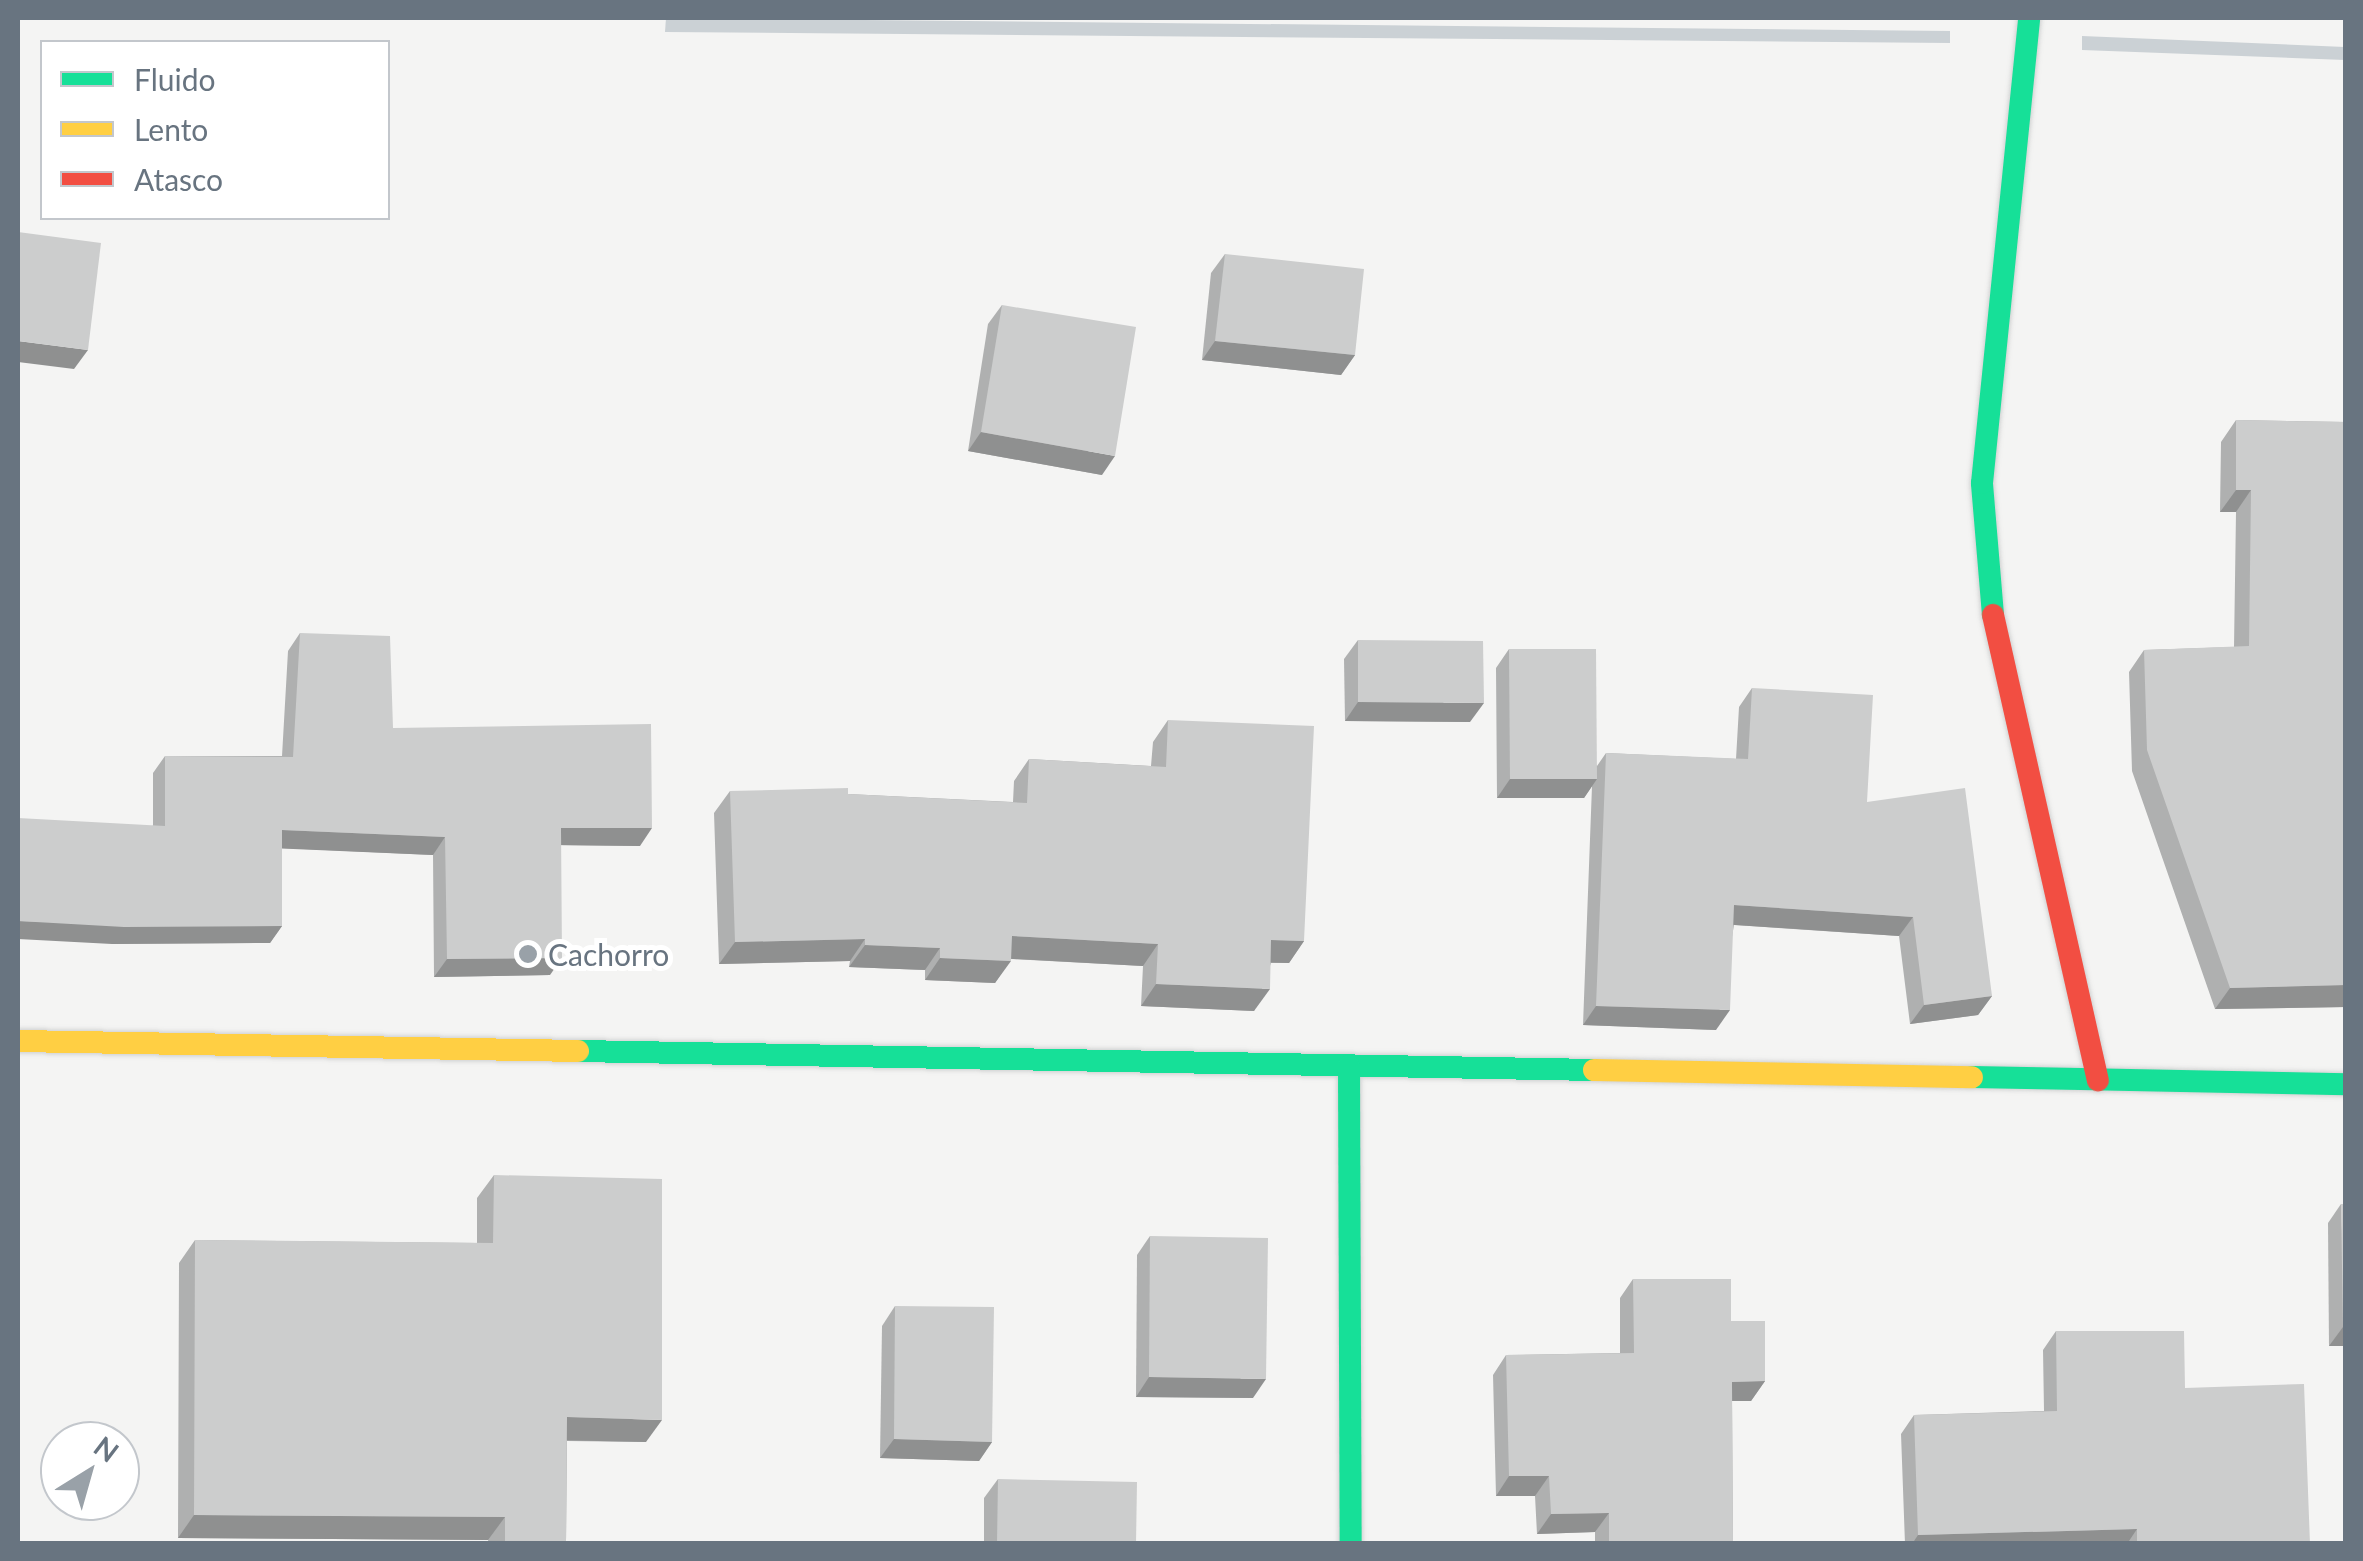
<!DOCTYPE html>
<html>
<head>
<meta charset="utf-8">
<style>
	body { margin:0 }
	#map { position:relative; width:2363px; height:1561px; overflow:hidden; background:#f4f4f3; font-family:Lato,sans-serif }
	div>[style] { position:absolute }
	.water>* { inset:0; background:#cbd1d5 }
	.roads { filter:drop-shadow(0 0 2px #d1d2d2) drop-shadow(0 0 2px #d1d2d2) }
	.fast>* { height:22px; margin:-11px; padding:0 11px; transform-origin:11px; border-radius:11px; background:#16e098 }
	.slow>* { height:22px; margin:-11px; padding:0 11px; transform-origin:11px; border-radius:11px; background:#ffcf43 }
	.jam>* { height:22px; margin:-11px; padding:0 11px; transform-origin:11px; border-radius:11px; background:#f24e42 }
	.wall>* { inset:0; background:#afb0b0 }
	.shaded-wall>* { inset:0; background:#8f9090 }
	.building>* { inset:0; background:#cccdcd }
	.dots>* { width:28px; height:28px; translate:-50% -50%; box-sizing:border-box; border:5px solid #fff; border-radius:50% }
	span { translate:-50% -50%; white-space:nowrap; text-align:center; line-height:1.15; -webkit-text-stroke:10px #fff; paint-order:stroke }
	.poi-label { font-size:30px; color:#687480 }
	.left { translate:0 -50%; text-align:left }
	.frame { position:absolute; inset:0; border:20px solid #687480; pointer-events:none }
	.legend { position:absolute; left:40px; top:40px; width:350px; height:180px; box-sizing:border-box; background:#fff; border:2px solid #c3c7cc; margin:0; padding:12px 18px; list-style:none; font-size:30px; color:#687480 }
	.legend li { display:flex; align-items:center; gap:20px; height:50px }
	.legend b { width:50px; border:2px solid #c3c7cc }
	.north { position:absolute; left:40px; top:1421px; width:100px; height:100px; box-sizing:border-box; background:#fff; border:2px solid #c3c7cc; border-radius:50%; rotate:37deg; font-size:28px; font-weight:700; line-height:40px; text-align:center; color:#687480 }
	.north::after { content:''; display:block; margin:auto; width:35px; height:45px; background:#99a1a8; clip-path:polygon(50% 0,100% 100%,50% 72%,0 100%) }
</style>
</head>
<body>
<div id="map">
	<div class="water">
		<i style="clip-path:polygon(666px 18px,1950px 31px,1950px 43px,665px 32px)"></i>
		<i style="clip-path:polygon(2082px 36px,2345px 47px,2345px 60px,2082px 50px)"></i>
	</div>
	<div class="roads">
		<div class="fast">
			<i style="left:1993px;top:615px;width:132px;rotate:-94.8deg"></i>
			<i style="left:1982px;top:483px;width:467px;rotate:-84.2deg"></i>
			<i style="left:578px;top:1051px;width:1016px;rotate:1.07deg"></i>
			<i style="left:1349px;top:1066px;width:478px;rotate:89.8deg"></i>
			<i style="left:1972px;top:1077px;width:374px;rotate:1.1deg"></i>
		</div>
		<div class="slow">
			<i style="left:18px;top:1041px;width:560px;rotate:1.02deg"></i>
			<i style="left:1594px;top:1070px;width:378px;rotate:1.1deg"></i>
		</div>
		<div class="jam">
			<i style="left:1993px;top:615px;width:477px;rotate:77.3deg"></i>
		</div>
	</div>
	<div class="wall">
		<i style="clip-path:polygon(1225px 254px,1355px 355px,1341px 375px,1202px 360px,1211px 273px)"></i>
		<i style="clip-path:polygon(1002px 305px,1102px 475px,968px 451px,988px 324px)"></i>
		<i style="clip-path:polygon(2236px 420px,2346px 422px,2346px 1007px,2215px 1009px,2132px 771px,2129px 672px,2144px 650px,2234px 647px,2236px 512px,2220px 512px,2221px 442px)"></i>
		<i style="clip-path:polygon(300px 633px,393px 728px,640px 846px,561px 845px,550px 975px,434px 977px,433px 855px,282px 848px,282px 926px,270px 943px,112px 944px,153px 825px,153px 773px,165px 756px,282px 756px,288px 651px)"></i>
		<i style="clip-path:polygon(1358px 640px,1470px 722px,1345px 721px,1344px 659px)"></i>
		<i style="clip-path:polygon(1509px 649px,1597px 766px,1606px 753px,1736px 759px,1739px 707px,1752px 688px,1867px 802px,1992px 996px,1978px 1015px,1910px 1024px,1899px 936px,1734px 925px,1716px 1030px,1583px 1025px,1592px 786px,1584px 798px,1497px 798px,1496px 668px)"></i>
		<i style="clip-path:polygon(1168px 720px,1304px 941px,1289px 963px,1271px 963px,1254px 1011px,1141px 1006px,1143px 966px,1011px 959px,995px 983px,925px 980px,925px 970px,849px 967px,850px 961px,719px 964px,714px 813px,730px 791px,848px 794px,1013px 802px,1014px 781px,1029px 759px,1151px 766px,1153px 742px)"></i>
		<i style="clip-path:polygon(494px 1175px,646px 1442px,567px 1441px,566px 1544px,489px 1544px,488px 1540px,178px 1538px,179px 1263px,195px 1240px,477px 1243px,477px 1198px)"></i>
		<i style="clip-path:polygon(2341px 1204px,2346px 1346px,2329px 1346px,2328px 1223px)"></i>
		<i style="clip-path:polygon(1150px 1236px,1253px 1398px,1136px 1397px,1137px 1255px)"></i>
		<i style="clip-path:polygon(1633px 1279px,1731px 1321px,1765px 1381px,1751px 1401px,1732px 1401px,1733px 1544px,1595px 1544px,1595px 1532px,1537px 1534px,1535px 1496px,1496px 1496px,1493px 1375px,1506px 1355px,1620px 1353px,1620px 1298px)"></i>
		<i style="clip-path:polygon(895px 1306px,992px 1442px,979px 1461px,880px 1458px,882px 1326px)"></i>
		<i style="clip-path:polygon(2056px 1331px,2185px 1388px,2310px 1544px,1905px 1544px,1901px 1434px,1914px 1415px,2044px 1411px,2043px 1350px)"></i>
		<i style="clip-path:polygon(998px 1479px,1136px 1544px,984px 1544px,984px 1498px)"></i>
	</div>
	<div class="shaded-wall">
		<i style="clip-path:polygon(18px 341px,88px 350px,74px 369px,18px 362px)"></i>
		<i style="clip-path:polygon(1215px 341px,1355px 355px,1341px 375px,1202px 360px)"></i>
		<i style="clip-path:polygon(981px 432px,1115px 456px,1102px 475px,968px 451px)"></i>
		<i style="clip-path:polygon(2236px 490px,2251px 490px,2236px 512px,2220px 512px)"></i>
		<i style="clip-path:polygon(1358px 702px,1484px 703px,1470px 722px,1345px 721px)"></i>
		<i style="clip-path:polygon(1510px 779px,1597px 779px,1584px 798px,1497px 798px)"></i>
		<i style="clip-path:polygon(561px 828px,652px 828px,640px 846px,548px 845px)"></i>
		<i style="clip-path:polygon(282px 830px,445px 837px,433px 855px,270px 848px)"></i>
		<i style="clip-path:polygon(1734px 905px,1913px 917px,1899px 936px,1721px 924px)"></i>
		<i style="clip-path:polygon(18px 921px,282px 926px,270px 943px,112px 944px,18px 939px)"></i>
		<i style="clip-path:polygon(1012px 936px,1158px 944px,1143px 966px,996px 958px)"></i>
		<i style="clip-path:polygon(865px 939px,850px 961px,719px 964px,735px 942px)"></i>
		<i style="clip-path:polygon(1271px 940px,1304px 941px,1289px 963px,1256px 962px)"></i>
		<i style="clip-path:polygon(865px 945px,940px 948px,925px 970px,849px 967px)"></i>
		<i style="clip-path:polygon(562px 958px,550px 975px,434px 977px,447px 959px)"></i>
		<i style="clip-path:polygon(940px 958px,1011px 961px,995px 983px,925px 980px)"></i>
		<i style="clip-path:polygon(1156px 984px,1270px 989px,1254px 1011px,1141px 1006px)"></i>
		<i style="clip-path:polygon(2346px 985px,2346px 1007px,2215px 1009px,2230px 988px)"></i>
		<i style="clip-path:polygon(1992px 996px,1978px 1015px,1910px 1024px,1924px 1005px)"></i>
		<i style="clip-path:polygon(1596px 1006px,1730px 1010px,1716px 1030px,1583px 1025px)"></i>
		<i style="clip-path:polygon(2343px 1327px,2346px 1327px,2346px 1346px,2329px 1346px)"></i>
		<i style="clip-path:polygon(1149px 1377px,1266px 1379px,1253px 1398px,1136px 1397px)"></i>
		<i style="clip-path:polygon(1765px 1381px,1751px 1401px,1719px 1401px,1732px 1382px)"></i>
		<i style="clip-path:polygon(567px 1417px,662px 1420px,646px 1442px,551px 1440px)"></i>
		<i style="clip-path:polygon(894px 1439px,992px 1442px,979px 1461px,880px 1458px)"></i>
		<i style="clip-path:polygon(1509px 1476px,1549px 1476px,1535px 1496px,1496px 1496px)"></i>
		<i style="clip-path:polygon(1609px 1513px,1595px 1532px,1537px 1534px,1551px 1514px)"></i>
		<i style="clip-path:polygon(194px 1515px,505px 1517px,488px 1540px,178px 1538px)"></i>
		<i style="clip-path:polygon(2137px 1529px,2127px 1544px,1912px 1544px,1918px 1535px)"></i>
		<i style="clip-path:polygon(505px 1542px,566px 1544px,504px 1544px)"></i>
	</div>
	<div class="building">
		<i style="clip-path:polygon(18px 232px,101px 243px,88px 350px,18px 341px)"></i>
		<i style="clip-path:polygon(1225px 254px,1364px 269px,1355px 355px,1215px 341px)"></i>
		<i style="clip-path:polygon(1002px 305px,1136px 327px,1115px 456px,981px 432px)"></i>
		<i style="clip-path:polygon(2236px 420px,2346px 422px,2346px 985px,2230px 988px,2147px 750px,2144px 650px,2249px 646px,2251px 490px,2236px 490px)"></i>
		<i style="clip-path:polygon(300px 633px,390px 636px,393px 728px,651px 724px,652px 828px,561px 828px,562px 958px,447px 959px,445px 837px,282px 830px,282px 926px,124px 927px,18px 921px,18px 818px,165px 826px,165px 756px,293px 757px)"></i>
		<i style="clip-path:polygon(1358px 640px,1483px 641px,1484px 703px,1358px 702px)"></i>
		<i style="clip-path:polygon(1509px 649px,1596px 649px,1597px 779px,1510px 779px)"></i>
		<i style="clip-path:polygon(1752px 688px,1873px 695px,1867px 802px,1965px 788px,1992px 996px,1924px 1005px,1913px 917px,1734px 905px,1730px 1010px,1596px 1006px,1606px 753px,1748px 759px)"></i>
		<i style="clip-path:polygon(1168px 720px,1314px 726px,1304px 941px,1271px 940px,1270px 989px,1156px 984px,1158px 944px,1012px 936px,1011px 961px,940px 958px,940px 948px,865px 945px,865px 939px,735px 942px,730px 791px,848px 788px,848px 794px,1027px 803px,1029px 759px,1166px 767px)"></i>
		<i style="clip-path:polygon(494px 1175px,662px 1179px,662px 1420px,567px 1417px,566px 1543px,505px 1542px,505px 1517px,194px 1515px,195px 1240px,493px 1243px)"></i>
		<i style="clip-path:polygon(2341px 1204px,2346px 1204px,2346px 1327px,2343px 1327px)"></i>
		<i style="clip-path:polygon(1150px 1236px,1268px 1238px,1266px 1379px,1149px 1377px)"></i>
		<i style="clip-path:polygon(1633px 1279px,1731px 1279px,1731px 1321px,1765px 1321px,1765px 1381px,1732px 1382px,1733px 1544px,1609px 1544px,1609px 1513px,1551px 1514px,1549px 1476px,1509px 1476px,1506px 1355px,1634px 1353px)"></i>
		<i style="clip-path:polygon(895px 1306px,994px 1307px,992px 1442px,894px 1439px)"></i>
		<i style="clip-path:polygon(2056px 1331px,2184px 1331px,2185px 1388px,2304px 1384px,2310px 1544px,2137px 1544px,2137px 1529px,1918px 1535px,1914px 1415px,2057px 1411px)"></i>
		<i style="clip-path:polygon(998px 1479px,1137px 1482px,1136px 1544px,997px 1544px)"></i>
	</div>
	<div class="dots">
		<i style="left:528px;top:954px;background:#99a1a8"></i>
	</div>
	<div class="poi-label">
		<span class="left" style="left:548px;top:954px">Cachorro</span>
	</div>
	<div class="frame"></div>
	<ul class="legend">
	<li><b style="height:12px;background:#16e098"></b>Fluido</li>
	<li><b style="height:12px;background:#ffcf43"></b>Lento</li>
	<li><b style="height:12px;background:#f24e42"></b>Atasco</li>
	</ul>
	<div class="north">N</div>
</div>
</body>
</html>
